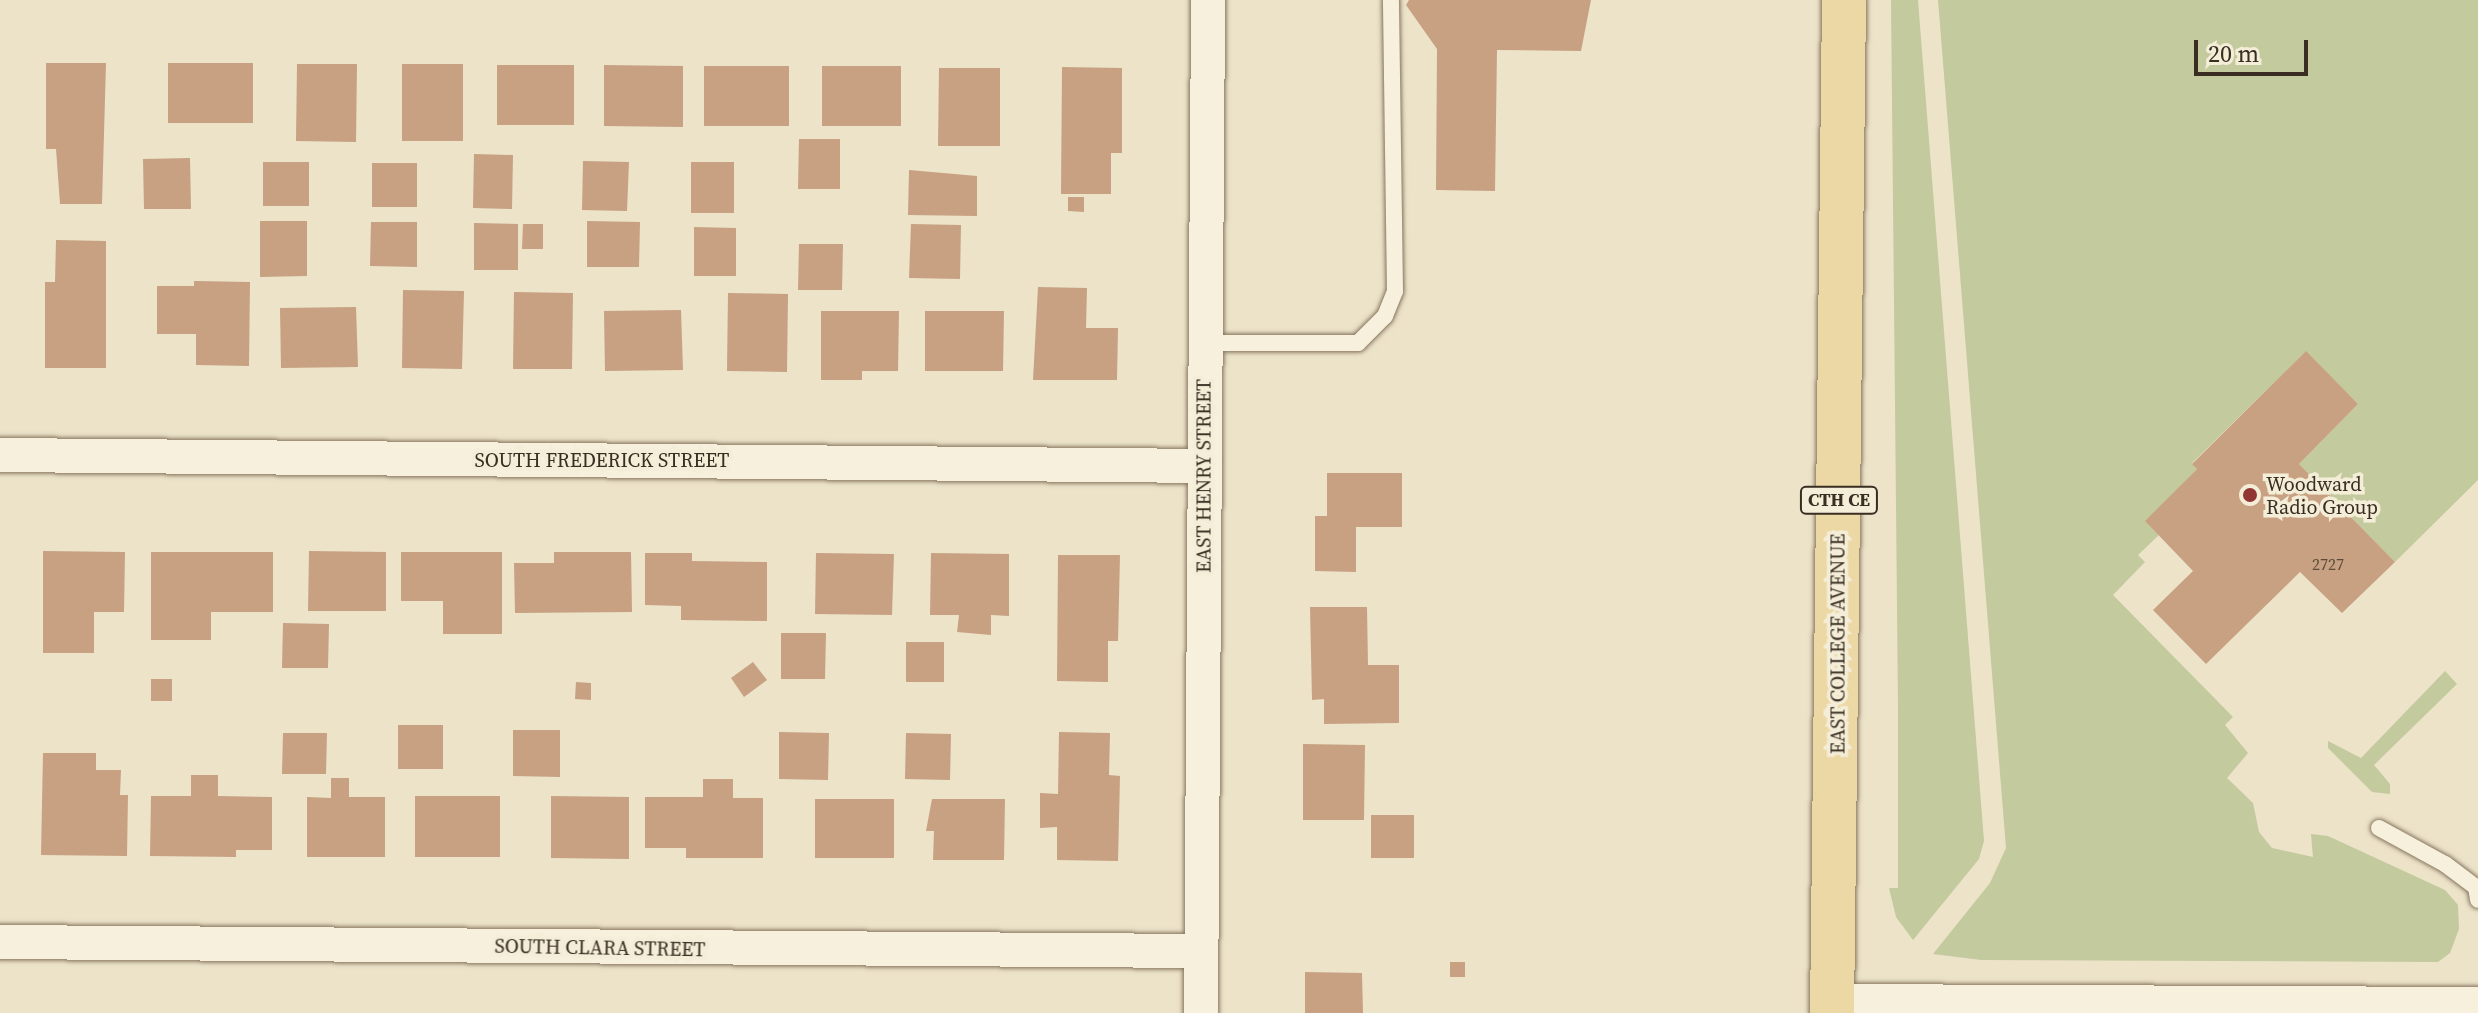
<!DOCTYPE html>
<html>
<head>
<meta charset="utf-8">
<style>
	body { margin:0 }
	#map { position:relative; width:2478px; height:1013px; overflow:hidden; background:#ece3c9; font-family:"Source Serif 4",serif }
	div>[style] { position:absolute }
	.green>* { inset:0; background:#c3ca9d }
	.building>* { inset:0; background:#c7a182 }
	.roads { filter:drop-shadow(0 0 2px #87765f) drop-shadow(0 0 2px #87765f) }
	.service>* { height:16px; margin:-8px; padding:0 8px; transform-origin:8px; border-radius:8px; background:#f7f0dc }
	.minor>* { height:34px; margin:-17px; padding:0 17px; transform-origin:17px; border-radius:17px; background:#f7f0dc }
	.primary>* { height:44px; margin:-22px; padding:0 22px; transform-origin:22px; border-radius:22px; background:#ecd8a4 }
	.dots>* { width:22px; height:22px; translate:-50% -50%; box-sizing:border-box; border:4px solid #f4edd8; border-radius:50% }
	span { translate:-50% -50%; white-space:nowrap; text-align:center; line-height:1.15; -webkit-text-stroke:7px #f4edd8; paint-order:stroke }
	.number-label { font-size:16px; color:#5c4b39 }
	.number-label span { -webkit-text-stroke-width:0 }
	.shield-label span { padding:2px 6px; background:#f4edd8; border:2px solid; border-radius:6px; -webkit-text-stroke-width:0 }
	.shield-label { font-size:18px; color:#392e21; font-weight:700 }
	.street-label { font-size:20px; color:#392e21 }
	.poi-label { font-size:20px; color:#392e21 }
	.left { translate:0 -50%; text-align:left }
	.scale { position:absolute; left:2194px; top:40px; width:114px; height:36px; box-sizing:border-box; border:4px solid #392e21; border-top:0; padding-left:10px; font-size:24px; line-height:28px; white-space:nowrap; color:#392e21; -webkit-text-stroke:6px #f4edd8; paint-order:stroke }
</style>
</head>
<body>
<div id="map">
	<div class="green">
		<i style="clip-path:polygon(1891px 0,1918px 0,1984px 841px,1979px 859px,1913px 940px,1896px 917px,1889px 888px,1898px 888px,1898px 708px)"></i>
		<i style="clip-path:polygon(1938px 0,2478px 0,2478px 480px,2395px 562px,2299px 464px,2358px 404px,2305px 352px,2192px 463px,2197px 469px,2146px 521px,2159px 535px,2138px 555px,2145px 562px,2113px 595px,2233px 717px,2225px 725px,2248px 753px,2227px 778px,2253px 803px,2259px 832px,2272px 848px,2313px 857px,2311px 834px,2328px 836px,2445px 890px,2458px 905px,2459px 929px,2450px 953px,2438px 962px,1981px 960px,1933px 954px,1990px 883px,2006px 848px)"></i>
		<i style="clip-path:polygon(2445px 671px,2457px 684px,2374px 765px,2390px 784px,2390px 794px,2372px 792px,2328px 748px,2328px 741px,2361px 758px)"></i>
	</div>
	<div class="building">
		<i style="clip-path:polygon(1409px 0,1591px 0,1581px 51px,1497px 50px,1495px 191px,1436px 190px,1437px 49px,1406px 5px)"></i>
		<i style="clip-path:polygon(46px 63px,106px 63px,102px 204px,60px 204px,56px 149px,46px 149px)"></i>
		<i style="clip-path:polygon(168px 63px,253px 63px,253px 123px,168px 123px)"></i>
		<i style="clip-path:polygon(297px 64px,357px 64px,356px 142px,296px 141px)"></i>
		<i style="clip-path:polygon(402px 64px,463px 64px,463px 141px,402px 141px)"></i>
		<i style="clip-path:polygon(497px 65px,574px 65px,574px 125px,497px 125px)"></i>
		<i style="clip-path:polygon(604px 65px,683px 66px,683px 127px,604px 126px)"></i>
		<i style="clip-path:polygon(704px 66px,789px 66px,789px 126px,704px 126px)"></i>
		<i style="clip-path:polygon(822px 66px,901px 66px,901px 126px,822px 126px)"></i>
		<i style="clip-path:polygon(1062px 67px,1122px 68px,1122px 153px,1111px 153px,1111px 194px,1061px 194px)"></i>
		<i style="clip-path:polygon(939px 68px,1000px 68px,1000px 146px,938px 146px)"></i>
		<i style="clip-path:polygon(799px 139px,840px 139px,840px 189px,798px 189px)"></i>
		<i style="clip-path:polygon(474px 154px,513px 155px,512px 209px,473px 208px)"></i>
		<i style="clip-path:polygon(190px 158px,191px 209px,144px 209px,143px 159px)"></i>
		<i style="clip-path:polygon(583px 161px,629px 162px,627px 211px,582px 210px)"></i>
		<i style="clip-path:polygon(263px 162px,309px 162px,309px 206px,263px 206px)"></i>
		<i style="clip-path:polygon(691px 162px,734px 162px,734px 213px,691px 213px)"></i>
		<i style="clip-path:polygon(372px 163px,417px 163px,417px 207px,372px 207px)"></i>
		<i style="clip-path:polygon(909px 170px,977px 176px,977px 216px,908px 215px)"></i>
		<i style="clip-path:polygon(1068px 197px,1084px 197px,1084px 212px,1068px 211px)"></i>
		<i style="clip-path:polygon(260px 221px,307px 221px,307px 276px,260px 277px)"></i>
		<i style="clip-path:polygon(587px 221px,640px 222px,639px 267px,587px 267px)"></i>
		<i style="clip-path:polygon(371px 222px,417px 222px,417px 267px,370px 266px)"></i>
		<i style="clip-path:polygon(474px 223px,518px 224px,518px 270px,474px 270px)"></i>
		<i style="clip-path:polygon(523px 224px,543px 224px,543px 249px,522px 249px)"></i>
		<i style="clip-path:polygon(911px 224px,961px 225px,960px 279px,909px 278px)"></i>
		<i style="clip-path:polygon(694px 227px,736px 228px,736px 276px,694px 276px)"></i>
		<i style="clip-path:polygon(56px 240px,106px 241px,106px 368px,45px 368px,45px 282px,55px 282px)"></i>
		<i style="clip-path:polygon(799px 244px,843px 244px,842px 290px,798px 290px)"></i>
		<i style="clip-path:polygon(194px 281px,250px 282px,249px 366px,196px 365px,196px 334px,157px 334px,157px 286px,194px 286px)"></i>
		<i style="clip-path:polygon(1038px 287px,1087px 288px,1086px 328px,1118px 328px,1117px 380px,1033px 380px)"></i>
		<i style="clip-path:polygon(403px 290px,464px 291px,462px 369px,402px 368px)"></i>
		<i style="clip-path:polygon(514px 292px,573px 293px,572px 369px,513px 369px)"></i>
		<i style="clip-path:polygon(728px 293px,788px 294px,787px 372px,727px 371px)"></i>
		<i style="clip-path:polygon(356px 307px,358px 367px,281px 368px,280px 308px)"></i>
		<i style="clip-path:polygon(681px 310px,683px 370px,605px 371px,604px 311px)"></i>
		<i style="clip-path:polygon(821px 311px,899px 311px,898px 371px,862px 371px,862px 380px,821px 380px)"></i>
		<i style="clip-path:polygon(925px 311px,1004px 311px,1003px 371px,925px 371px)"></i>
		<i style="clip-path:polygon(2306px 351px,2358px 404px,2299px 464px,2395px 562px,2342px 613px,2300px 572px,2206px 664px,2153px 610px,2193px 571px,2145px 521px,2197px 469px,2192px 464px)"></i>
		<i style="clip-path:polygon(1327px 473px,1402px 473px,1402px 527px,1356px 527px,1356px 572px,1315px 571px,1315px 516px,1327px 516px)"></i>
		<i style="clip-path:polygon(43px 551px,125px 552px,124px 612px,94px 612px,94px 653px,43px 653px)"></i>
		<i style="clip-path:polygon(309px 551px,386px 552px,386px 611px,308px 611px)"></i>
		<i style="clip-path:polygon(151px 552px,273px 552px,273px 612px,211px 612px,211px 640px,151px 640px)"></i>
		<i style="clip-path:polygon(401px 552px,502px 552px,502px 634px,443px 634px,443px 601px,401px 601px)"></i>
		<i style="clip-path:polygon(554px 552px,631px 552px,632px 612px,515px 613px,514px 563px,554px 563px)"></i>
		<i style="clip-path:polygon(645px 553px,692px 553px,692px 561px,767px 562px,767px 621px,681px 620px,681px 606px,645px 605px)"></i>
		<i style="clip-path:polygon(816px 553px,894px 554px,892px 615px,815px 614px)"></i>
		<i style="clip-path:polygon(931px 553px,1009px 554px,1009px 616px,991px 615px,991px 635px,957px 632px,959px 615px,930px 615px)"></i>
		<i style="clip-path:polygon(1058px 555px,1120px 555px,1118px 641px,1108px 641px,1108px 682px,1057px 681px)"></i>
		<i style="clip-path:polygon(1310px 607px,1367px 607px,1368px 665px,1399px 665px,1399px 723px,1324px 724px,1324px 699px,1312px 700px)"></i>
		<i style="clip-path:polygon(283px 623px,329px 624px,328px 668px,282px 668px)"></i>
		<i style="clip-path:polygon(781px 633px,826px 633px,825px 679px,781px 679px)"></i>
		<i style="clip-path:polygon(906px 642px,944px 642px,944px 682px,906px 682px)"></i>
		<i style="clip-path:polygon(753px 662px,767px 680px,744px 697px,731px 678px)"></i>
		<i style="clip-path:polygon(151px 679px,172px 679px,172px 701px,151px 701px)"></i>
		<i style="clip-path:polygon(576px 682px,591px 683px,591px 700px,575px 699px)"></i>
		<i style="clip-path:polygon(398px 725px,443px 725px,443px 769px,398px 769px)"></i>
		<i style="clip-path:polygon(513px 730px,560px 730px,560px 777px,513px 776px)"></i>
		<i style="clip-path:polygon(779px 732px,829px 733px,828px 780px,779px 779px)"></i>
		<i style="clip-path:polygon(1059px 732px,1110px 733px,1109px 775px,1120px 776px,1118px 861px,1057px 860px,1057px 827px,1040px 828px,1040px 793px,1058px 794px)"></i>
		<i style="clip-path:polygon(283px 733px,327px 733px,326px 774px,282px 774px)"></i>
		<i style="clip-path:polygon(906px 733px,951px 734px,950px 780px,905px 779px)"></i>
		<i style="clip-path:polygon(1303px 744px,1365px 745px,1364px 820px,1303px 820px)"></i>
		<i style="clip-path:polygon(43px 753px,96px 753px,96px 770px,121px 770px,120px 795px,128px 795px,127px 856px,41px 855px)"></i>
		<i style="clip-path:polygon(191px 775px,218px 775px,218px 796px,272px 797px,272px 850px,236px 850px,236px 857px,150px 856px,151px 796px,191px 796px)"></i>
		<i style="clip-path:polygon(331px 778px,349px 778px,349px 797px,385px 797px,385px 857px,307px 857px,307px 797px,331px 798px)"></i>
		<i style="clip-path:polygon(703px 779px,733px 779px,733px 798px,763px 798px,763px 858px,686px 858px,686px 848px,645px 848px,645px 797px,703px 797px)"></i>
		<i style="clip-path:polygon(415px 796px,500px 796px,500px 857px,415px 857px)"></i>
		<i style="clip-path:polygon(551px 796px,629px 797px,629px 859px,551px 858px)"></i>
		<i style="clip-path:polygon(815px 799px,894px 799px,894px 858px,815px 858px)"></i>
		<i style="clip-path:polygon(932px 799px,1005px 799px,1004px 860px,933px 860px,934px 831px,926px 831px)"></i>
		<i style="clip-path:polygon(1371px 815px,1414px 815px,1414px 858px,1371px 858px)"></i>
		<i style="clip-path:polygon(1450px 962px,1465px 962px,1465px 977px,1450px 977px)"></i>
		<i style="clip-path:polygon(1305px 972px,1362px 973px,1363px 1013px,1305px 1013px)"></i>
	</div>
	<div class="roads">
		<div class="service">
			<i style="left:1205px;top:343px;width:153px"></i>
			<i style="left:1358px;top:343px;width:38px;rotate:-45deg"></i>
			<i style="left:1385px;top:316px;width:27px;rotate:-68deg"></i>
			<i style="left:1395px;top:291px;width:291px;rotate:-90.8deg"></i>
			<i style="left:2379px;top:828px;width:75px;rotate:28.6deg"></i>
			<i style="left:2445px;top:864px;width:39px;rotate:37deg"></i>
			<i style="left:2476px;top:887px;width:13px;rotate:81deg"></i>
		</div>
		<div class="minor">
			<i style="left:0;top:455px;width:1204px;rotate:0.52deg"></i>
			<i style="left:0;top:942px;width:1200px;rotate:0.43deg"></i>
			<i style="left:1835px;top:1001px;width:643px;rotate:0.27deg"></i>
			<i style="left:1201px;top:1013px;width:1013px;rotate:-89.6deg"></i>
		</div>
		<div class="primary">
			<i style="left:1832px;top:1013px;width:1013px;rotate:-89.32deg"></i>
		</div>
	</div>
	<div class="dots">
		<i style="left:2250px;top:495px;background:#923633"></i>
	</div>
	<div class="number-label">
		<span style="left:2328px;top:564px">2727</span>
	</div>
	<div class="shield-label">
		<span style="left:1839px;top:500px">CTH CE</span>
	</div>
	<div class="street-label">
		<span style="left:602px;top:460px">SOUTH FREDERICK STREET</span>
		<span style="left:1204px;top:476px;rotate:-90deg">EAST HENRY STREET</span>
		<span style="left:1838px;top:644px;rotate:-90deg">EAST COLLEGE AVENUE</span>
		<span style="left:600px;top:948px;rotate:1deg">SOUTH CLARA STREET</span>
	</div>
	<div class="poi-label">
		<span class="left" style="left:2266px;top:496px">Woodward<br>Radio Group</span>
	</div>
	<div class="scale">20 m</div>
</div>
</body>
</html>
